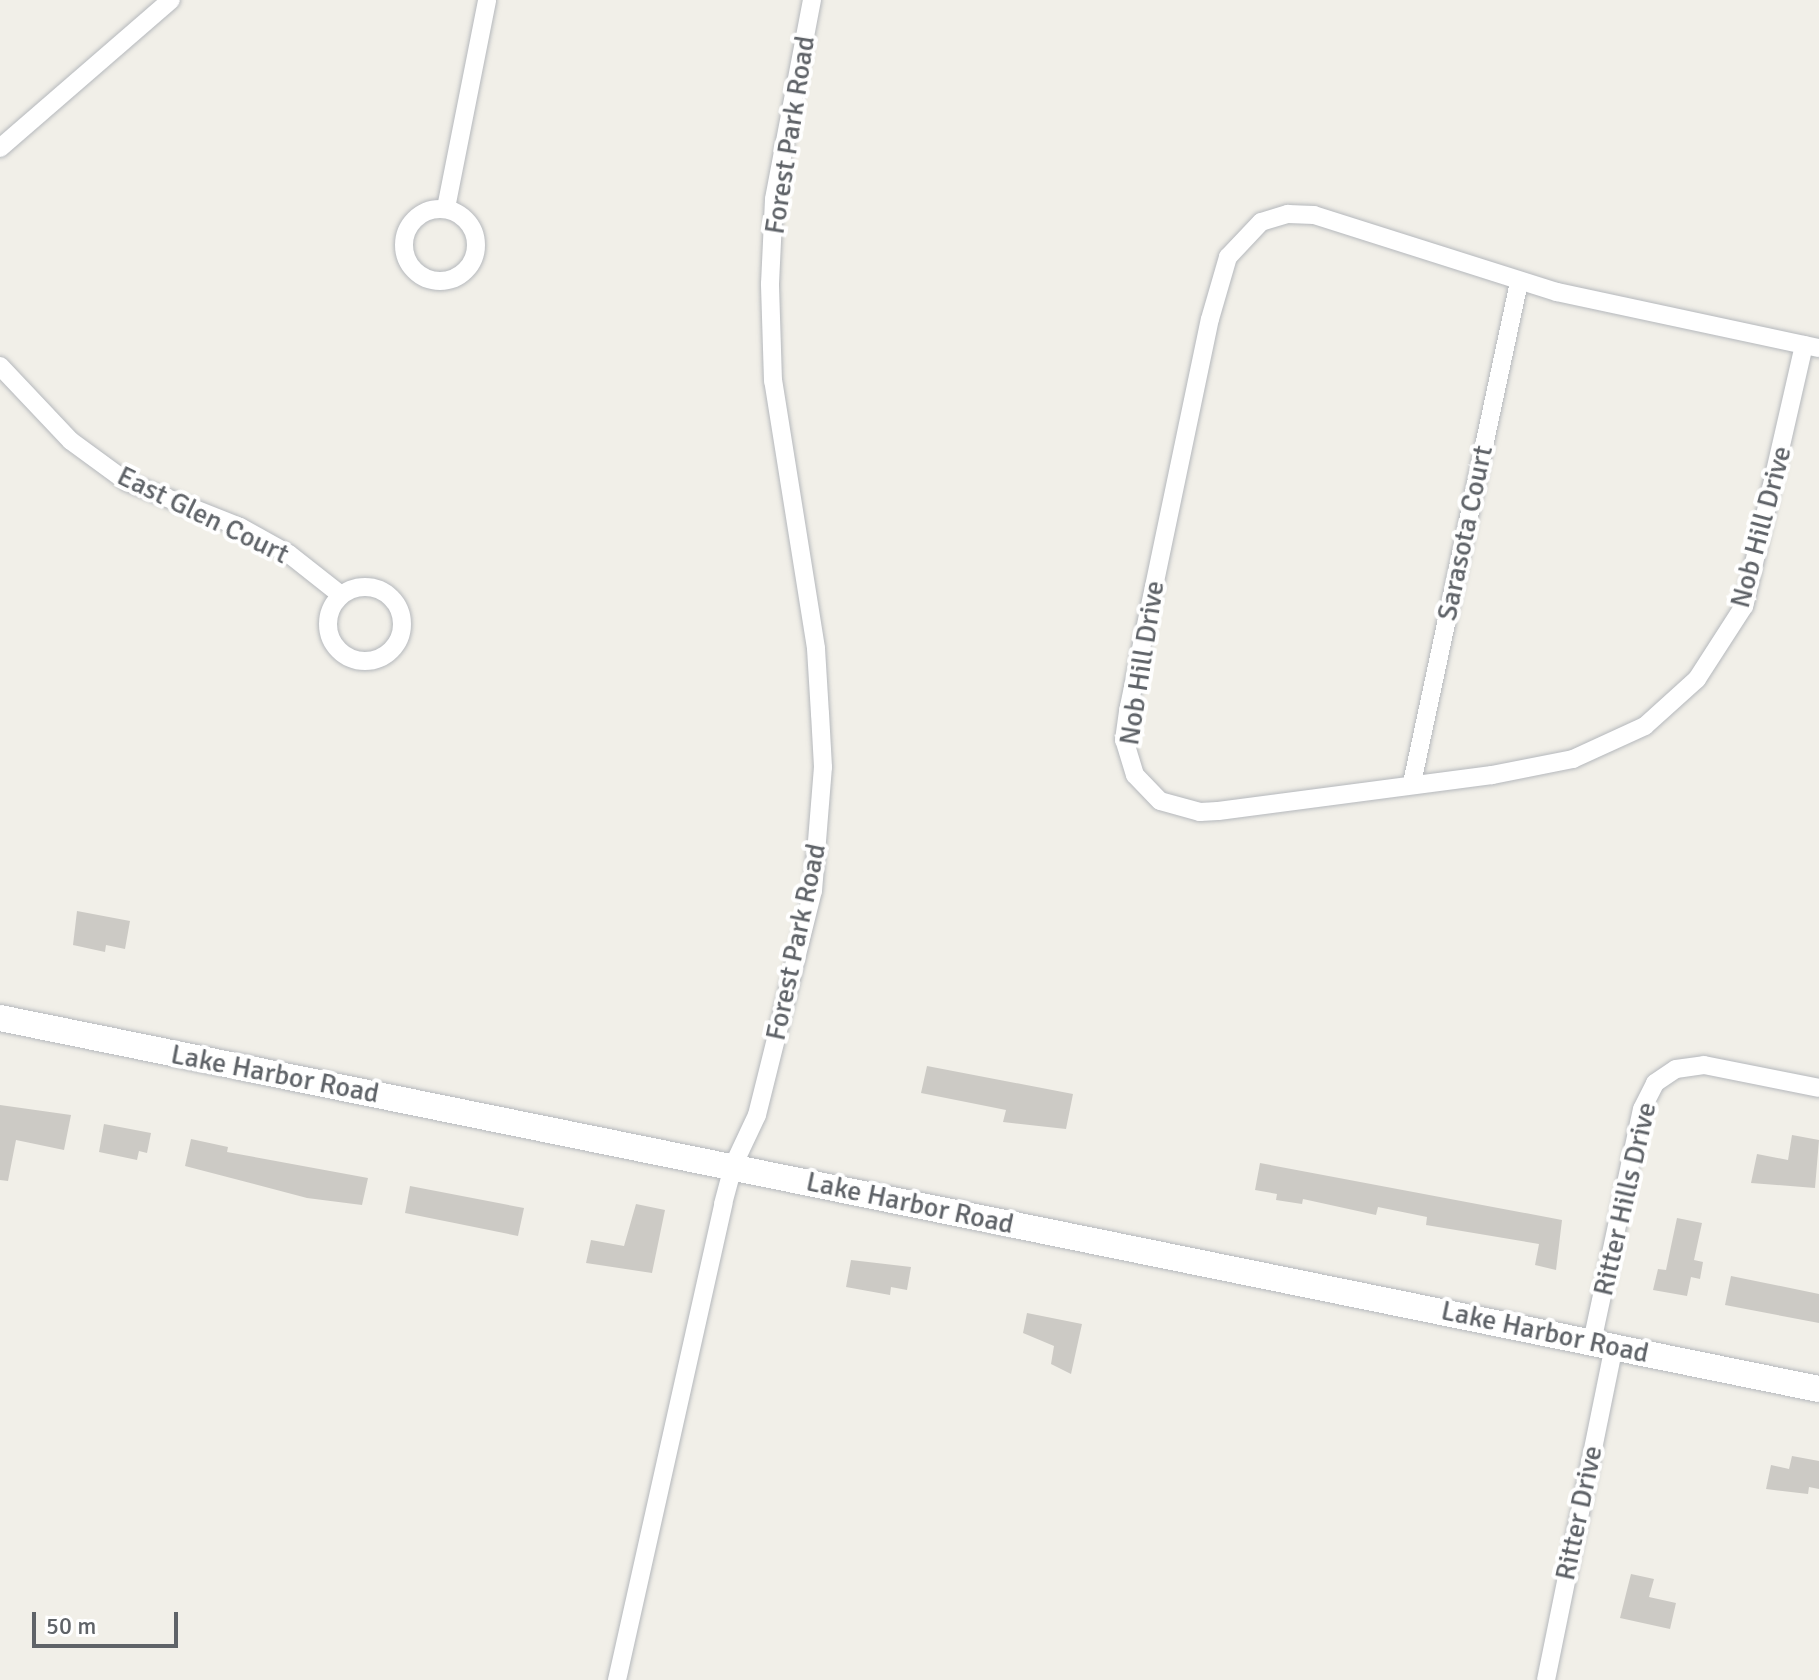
<!DOCTYPE html>
<html>
<head>
<meta charset="utf-8">
<style>
	body { margin:0 }
	#map { position:relative; width:1819px; height:1680px; overflow:hidden; background:#f1efe8; font-family:Signika,sans-serif }
	div>[style] { position:absolute }
	.building>* { inset:0; background:#cccac5 }
	.roads { filter:drop-shadow(0 0 2px #b5b8bc) drop-shadow(0 0 2px #b5b8bc) }
	.street>* { height:18px; margin:-9px; padding:0 9px; transform-origin:9px; border-radius:9px; background:#fff }
	.street>.ring { margin:-9px; padding:0; box-sizing:content-box; background:none; border:18px solid #fff; border-radius:50% }
	.secondary>* { height:26px; margin:-13px; padding:0 13px; transform-origin:13px; border-radius:13px; background:#fff }
	span { translate:-50% -50%; white-space:nowrap; text-align:center; line-height:1.15; -webkit-text-stroke:8px #fff; paint-order:stroke }
	.street-label { font-size:28px; color:#5f6368 }
	.scale { position:absolute; left:32px; top:1612px; width:146px; height:36px; box-sizing:border-box; border:4px solid #5f6368; border-top:0; padding-left:10px; font-size:24px; line-height:28px; white-space:nowrap; color:#5f6368; -webkit-text-stroke:6px #fff; paint-order:stroke }
</style>
</head>
<body>
<div id="map">
	<div class="building">
		<i style="clip-path:polygon(77px 911px,130px 921px,125px 949px,106px 945px,105px 952px,73px 945px)"></i>
		<i style="clip-path:polygon(927px 1066px,1073px 1094px,1066px 1129px,1003px 1122px,1006px 1110px,921px 1093px)"></i>
		<i style="clip-path:polygon(0 1105px,71px 1115px,64px 1150px,16px 1140px,8px 1181px,0 1180px)"></i>
		<i style="clip-path:polygon(104px 1124px,151px 1133px,147px 1153px,139px 1151px,137px 1160px,99px 1152px)"></i>
		<i style="clip-path:polygon(1792px 1135px,1819px 1140px,1815px 1188px,1751px 1183px,1757px 1154px,1788px 1160px)"></i>
		<i style="clip-path:polygon(191px 1139px,228px 1147px,227px 1152px,368px 1178px,362px 1205px,307px 1198px,185px 1166px)"></i>
		<i style="clip-path:polygon(1260px 1163px,1562px 1220px,1556px 1270px,1535px 1265px,1539px 1244px,1426px 1225px,1427px 1217px,1378px 1207px,1376px 1215px,1303px 1199px,1302px 1204px,1276px 1200px,1277px 1194px,1255px 1190px)"></i>
		<i style="clip-path:polygon(410px 1186px,524px 1208px,518px 1236px,405px 1213px)"></i>
		<i style="clip-path:polygon(636px 1204px,665px 1210px,652px 1273px,586px 1263px,591px 1240px,624px 1246px)"></i>
		<i style="clip-path:polygon(1677px 1218px,1702px 1223px,1694px 1260px,1703px 1262px,1700px 1279px,1691px 1277px,1687px 1296px,1653px 1290px,1658px 1269px,1666px 1270px)"></i>
		<i style="clip-path:polygon(851px 1260px,911px 1267px,907px 1290px,891px 1287px,890px 1295px,846px 1287px)"></i>
		<i style="clip-path:polygon(1731px 1276px,1819px 1294px,1819px 1323px,1725px 1305px)"></i>
		<i style="clip-path:polygon(1027px 1313px,1082px 1324px,1071px 1374px,1051px 1364px,1054px 1346px,1023px 1333px)"></i>
		<i style="clip-path:polygon(1792px 1456px,1819px 1461px,1819px 1489px,1809px 1487px,1808px 1494px,1766px 1489px,1771px 1465px,1789px 1469px)"></i>
		<i style="clip-path:polygon(1631px 1574px,1654px 1579px,1649px 1597px,1676px 1603px,1670px 1629px,1620px 1618px)"></i>
	</div>
	<div class="roads">
		<div class="street">
			<i style="left:0;top:148px;width:226px;rotate:-40.9deg"></i>
			<i style="left:446px;top:208px;width:212px;rotate:-78.8deg"></i>
			<i class="ring" style="left:404px;top:209px;width:54px;height:54px"></i>
			<i style="left:1804px;top:345px;width:268px;rotate:102.9deg"></i>
			<i style="left:1744px;top:606px;width:87px;rotate:122.8deg"></i>
			<i style="left:1697px;top:679px;width:70px;rotate:137.9deg"></i>
			<i style="left:1645px;top:726px;width:79px;rotate:155.4deg"></i>
			<i style="left:1573px;top:759px;width:83px;rotate:168.8deg"></i>
			<i style="left:1492px;top:775px;width:276px;rotate:172.5deg"></i>
			<i style="left:1218px;top:811px;width:18px;rotate:177deg"></i>
			<i style="left:1200px;top:812px;width:41px;rotate:-164.6deg"></i>
			<i style="left:1160px;top:801px;width:36px;rotate:-134deg"></i>
			<i style="left:1135px;top:775px;width:37px;rotate:-107deg"></i>
			<i style="left:1124px;top:740px;width:29px;rotate:-82deg"></i>
			<i style="left:1128px;top:711px;width:400px;rotate:-78.2deg"></i>
			<i style="left:1210px;top:319px;width:65px;rotate:-73.8deg"></i>
			<i style="left:1228px;top:257px;width:48px;rotate:-46.7deg"></i>
			<i style="left:1261px;top:222px;width:28px;rotate:-17deg"></i>
			<i style="left:1288px;top:214px;width:26px;rotate:2deg"></i>
			<i style="left:1314px;top:215px;width:255px;rotate:17.6deg"></i>
			<i style="left:1557px;top:292px;width:268px;rotate:12.1deg"></i>
			<i style="left:0;top:366px;width:103px;rotate:46.6deg"></i>
			<i style="left:71px;top:441px;width:69px;rotate:36.2deg"></i>
			<i style="left:127px;top:482px;width:122px;rotate:21.7deg"></i>
			<i style="left:240px;top:527px;width:56px;rotate:28.9deg"></i>
			<i style="left:289px;top:554px;width:66px;rotate:38.3deg"></i>
			<i class="ring" style="left:328px;top:587px;width:56px;height:56px"></i>
			<i style="left:1412px;top:783px;width:512px;rotate:-77.94deg"></i>
			<i style="left:1592px;top:1342px;width:238px;rotate:-77.9deg"></i>
			<i style="left:1642px;top:1109px;width:29px;rotate:-63deg"></i>
			<i style="left:1655px;top:1083px;width:25px;rotate:-34deg"></i>
			<i style="left:1676px;top:1069px;width:28px;rotate:-8deg"></i>
			<i style="left:1704px;top:1065px;width:117px;rotate:11.3deg"></i>
			<i style="left:617px;top:1680px;width:488px;rotate:-77.4deg"></i>
			<i style="left:723px;top:1204px;width:39px;rotate:-75deg"></i>
			<i style="left:733px;top:1166px;width:56px;rotate:-64.8deg"></i>
			<i style="left:757px;top:1115px;width:231px;rotate:-76deg"></i>
			<i style="left:813px;top:891px;width:124px;rotate:-85.4deg"></i>
			<i style="left:823px;top:767px;width:53px;rotate:-93.2deg"></i>
			<i style="left:820px;top:714px;width:66px;rotate:-93.5deg"></i>
			<i style="left:816px;top:648px;width:270px;rotate:-99.1deg"></i>
			<i style="left:773px;top:381px;width:97px;rotate:-91.8deg"></i>
			<i style="left:770px;top:284px;width:85px;rotate:-87.3deg"></i>
			<i style="left:774px;top:199px;width:203px;rotate:-79.2deg"></i>
			<i style="left:1546px;top:1680px;width:341px;rotate:-78.5deg"></i>
		</div>
		<div class="secondary">
			<i style="left:0;top:1018px;width:1856px;rotate:11.53deg"></i>
		</div>
	</div>
	<div class="street-label">
		<span style="left:790px;top:135px;rotate:-81deg">Forest Park Road</span>
		<span style="left:203px;top:515px;rotate:26deg">East Glen Court</span>
		<span style="left:1761px;top:527px;rotate:-75deg">Nob Hill Drive</span>
		<span style="left:1465px;top:533px;rotate:-78deg">Sarasota Court</span>
		<span style="left:1142px;top:663px;rotate:-81deg">Nob Hill Drive</span>
		<span style="left:796px;top:942px;rotate:-78deg">Forest Park Road</span>
		<span style="left:275px;top:1074px;rotate:11deg">Lake Harbor Road</span>
		<span style="left:1625px;top:1199px;rotate:-77deg">Ritter Hills Drive</span>
		<span style="left:910px;top:1203px;rotate:12deg">Lake Harbor Road</span>
		<span style="left:1545px;top:1332px;rotate:12deg">Lake Harbor Road</span>
		<span style="left:1579px;top:1513px;rotate:-78deg">Ritter Drive</span>
	</div>
	<div class="scale">50 m</div>
</div>
</body>
</html>
